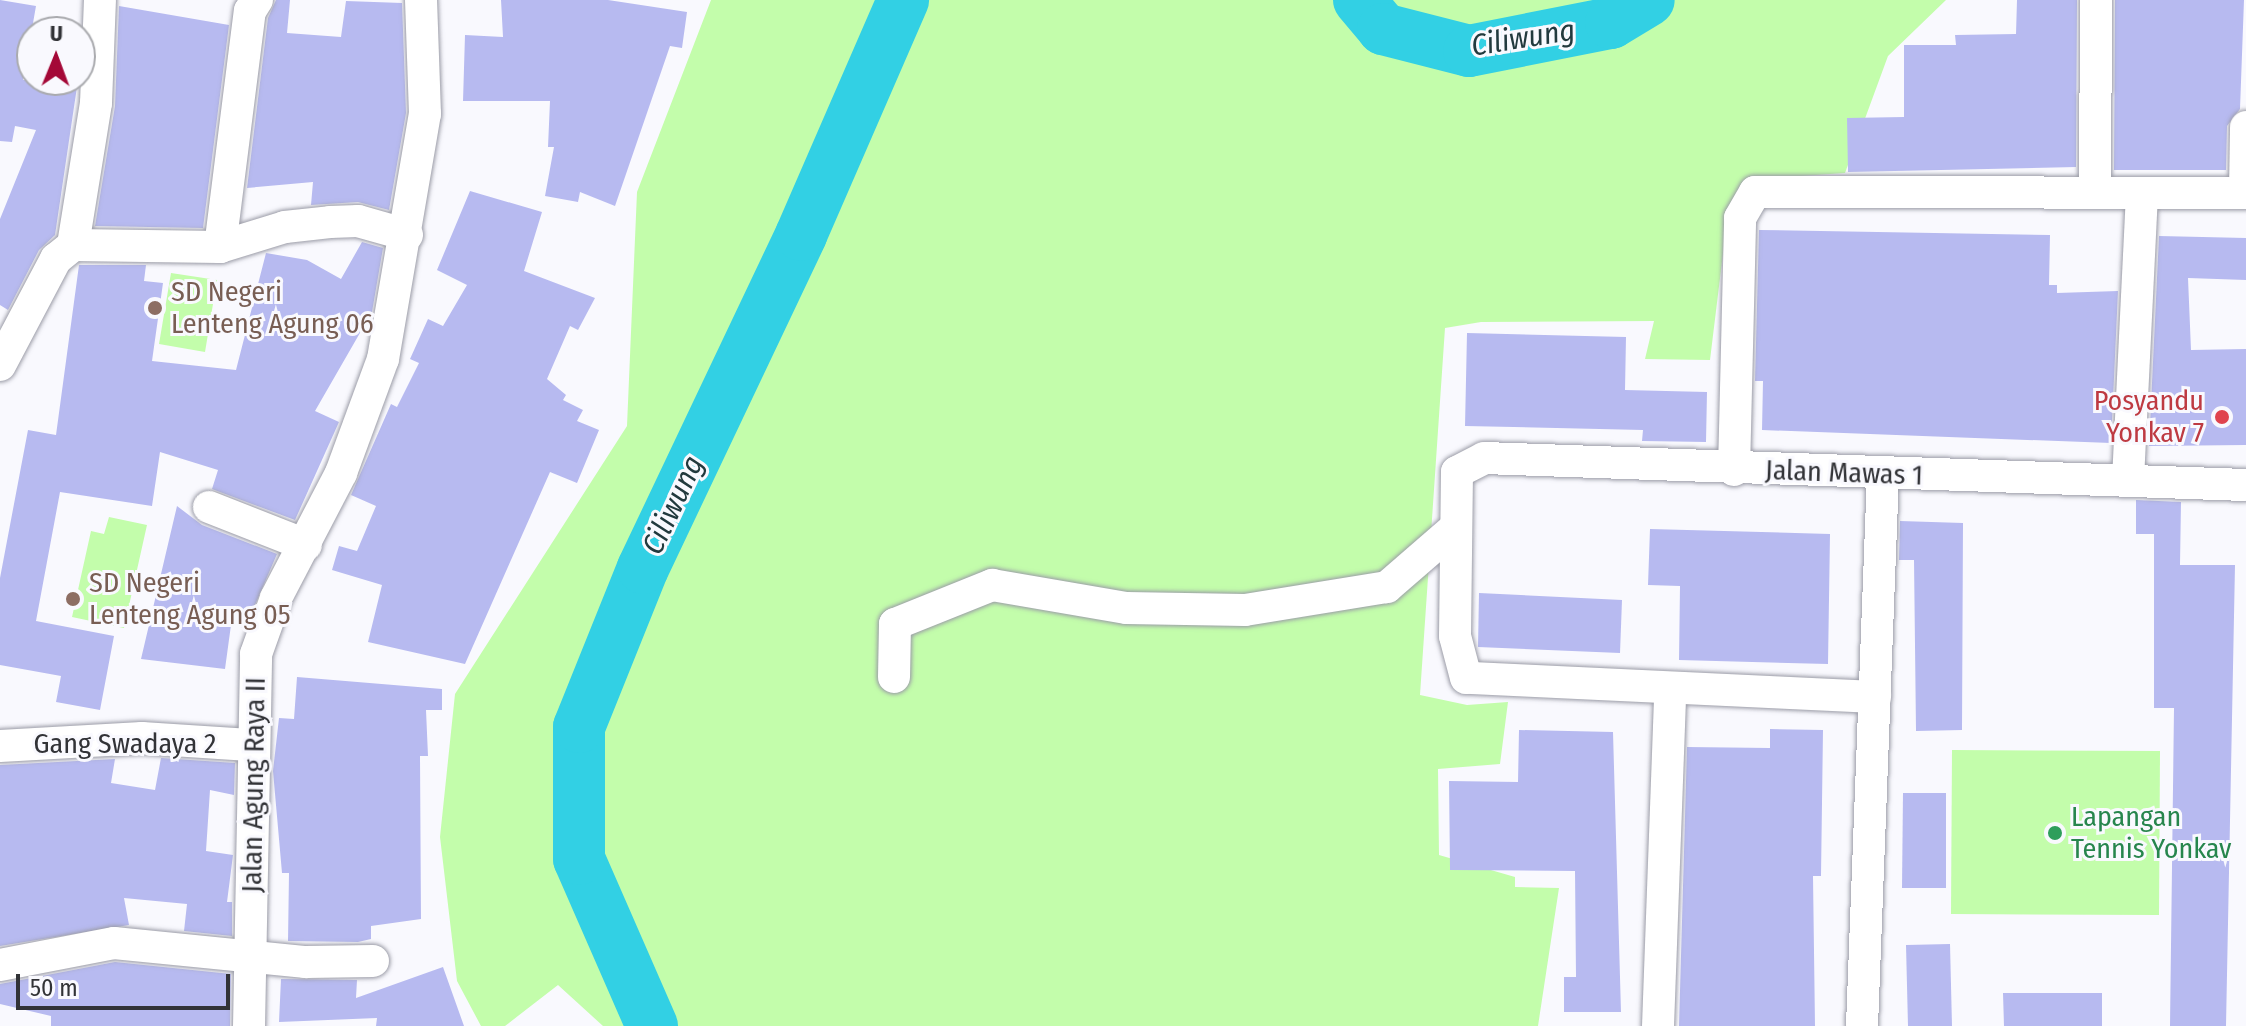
<!DOCTYPE html>
<html>
<head>
<meta charset="utf-8">
<style>
	body { margin:0 }
	#map { position:relative; width:2246px; height:1026px; overflow:hidden; background:#f9f9fe; font-family:"Fira Sans Condensed",sans-serif }
	div>[style] { position:absolute }
	.green>* { inset:0; background:#c3fdab }
	.river>* { height:52px; margin:-26px; padding:0 26px; transform-origin:26px; border-radius:26px; background:#32d0e4 }
	.building>* { inset:0; background:#b7baf0 }
	.roads { filter:drop-shadow(0 0 2px #9b9ca7) drop-shadow(0 0 2px #9b9ca7) }
	.minor>* { height:32px; margin:-16px; padding:0 16px; transform-origin:16px; border-radius:16px; background:#fff }
	.dots>* { width:22px; height:22px; translate:-50% -50%; box-sizing:border-box; border:4px solid #f9f9fe; border-radius:50% }
	span { translate:-50% -50%; white-space:nowrap; text-align:center; line-height:1.15; -webkit-text-stroke:6px #f9f9fe; paint-order:stroke }
	.education-label { font-size:28px; color:#785e54 }
	.left { translate:0 -50%; text-align:left }
	.health-label { font-size:28px; color:#be3a42 }
	.right { translate:-100% -50%; text-align:right }
	.street-label { font-size:28px; color:#323337 }
	.leisure-label { font-size:28px; color:#27864d }
	.water-label { font-size:30px; color:#223a3e; font-style:italic }
	.north { position:absolute; left:16px; top:16px; width:80px; height:80px; box-sizing:border-box; background:#f9f9fe; border:2px solid #a9aaae; border-radius:50%; rotate:1deg; font-size:22px; font-weight:700; line-height:32px; text-align:center; color:#323337 }
	.north::after { content:''; display:block; margin:auto; width:28px; height:36px; background:#a40837; clip-path:polygon(50% 0,100% 100%,50% 72%,0 100%) }
	.scale { position:absolute; left:16px; top:974px; width:214px; height:36px; box-sizing:border-box; border:4px solid #323337; border-top:0; padding-left:10px; font-size:24px; line-height:28px; white-space:nowrap; color:#323337; -webkit-text-stroke:6px #f9f9fe; paint-order:stroke }
</style>
</head>
<body>
<div id="map">
	<div class="green">
		<i style="clip-path:polygon(711px 0,1946px 0,1888px 56px,1845px 173px,1801px 176px,1793px 189px,1726px 229px,1710px 360px,1645px 359px,1654px 321px,1481px 322px,1445px 328px,1420px 695px,1467px 705px,1508px 702px,1500px 764px,1438px 769px,1439px 855px,1515px 877px,1515px 887px,1559px 888px,1538px 1026px,603px 1026px,558px 985px,505px 1026px,481px 1026px,457px 981px,440px 837px,455px 694px,627px 426px,637px 192px)"></i>
		<i style="clip-path:polygon(171px 273px,217px 280px,205px 352px,159px 344px)"></i>
		<i style="clip-path:polygon(109px 517px,147px 525px,124px 628px,72px 617px,91px 531px,104px 534px)"></i>
		<i style="clip-path:polygon(1952px 750px,2160px 751px,2159px 915px,1951px 914px)"></i>
	</div>
	<div class="river">
		<i style="left:1359px;top:0;width:38px;rotate:50deg"></i>
		<i style="left:1383px;top:29px;width:89px;rotate:14.3deg"></i>
		<i style="left:1469px;top:51px;width:145px;rotate:-11.2deg"></i>
		<i style="left:1611px;top:23px;width:44px;rotate:-31.2deg"></i>
		<i style="left:652px;top:1026px;width:182px;rotate:-113.6deg"></i>
		<i style="left:579px;top:859px;width:132px;rotate:-90deg"></i>
		<i style="left:579px;top:727px;width:171px;rotate:-68.1deg"></i>
		<i style="left:643px;top:568px;width:369px;rotate:-64.6deg"></i>
		<i style="left:801px;top:235px;width:256px;rotate:-66.5deg"></i>
	</div>
	<div class="building">
		<i style="clip-path:polygon(0 0,36px 6px,23px 80px,78px 80px,55px 235px,39px 250px,8px 310px,0 305px,0 219px,36px 130px,15px 126px,12px 142px,0 141px)"></i>
		<i style="clip-path:polygon(276px 0,290px 0,287px 33px,341px 37px,346px 1px,402px 3px,406px 113px,389px 210px,358px 202px,311px 205px,313px 182px,247px 188px,268px 18px)"></i>
		<i style="clip-path:polygon(501px 0,608px 0,687px 12px,682px 48px,670px 46px,615px 206px,580px 192px,578px 202px,545px 196px,554px 147px,548px 147px,550px 101px,463px 101px,465px 35px,503px 37px)"></i>
		<i style="clip-path:polygon(2017px 0,2077px 0,2076px 167px,1848px 172px,1847px 118px,1904px 117px,1904px 45px,1956px 45px,1955px 35px,2016px 34px)"></i>
		<i style="clip-path:polygon(2115px 0,2244px 0,2240px 109px,2227px 126px,2226px 170px,2114px 170px)"></i>
		<i style="clip-path:polygon(119px 6px,229px 25px,203px 228px,95px 226px,115px 106px)"></i>
		<i style="clip-path:polygon(470px 191px,542px 212px,524px 271px,595px 298px,578px 330px,570px 326px,547px 379px,566px 395px,563px 400px,583px 410px,577px 421px,599px 430px,577px 483px,550px 472px,465px 664px,368px 642px,382px 585px,332px 570px,339px 546px,357px 551px,376px 506px,351px 495px,391px 404px,397px 407px,419px 363px,410px 359px,428px 319px,443px 326px,467px 285px,437px 270px)"></i>
		<i style="clip-path:polygon(1759px 230px,2050px 235px,2049px 285px,2057px 285px,2057px 293px,2118px 291px,2111px 443px,1762px 430px,1763px 381px,1755px 381px)"></i>
		<i style="clip-path:polygon(2159px 236px,2246px 238px,2246px 280px,2188px 278px,2191px 350px,2246px 349px,2246px 445px,2149px 446px)"></i>
		<i style="clip-path:polygon(362px 242px,383px 248px,372px 312px,315px 411px,339px 422px,295px 520px,212px 489px,218px 470px,160px 452px,152px 506px,60px 492px,36px 621px,114px 636px,100px 710px,56px 702px,61px 676px,0 665px,0 578px,28px 430px,56px 435px,79px 265px,146px 265px,144px 281px,163px 283px,152px 361px,236px 370px,266px 253px,307px 260px,341px 279px)"></i>
		<i style="clip-path:polygon(1467px 333px,1626px 337px,1625px 390px,1707px 392px,1706px 442px,1642px 441px,1643px 430px,1465px 426px)"></i>
		<i style="clip-path:polygon(2136px 500px,2181px 502px,2180px 565px,2235px 565px,2226px 1026px,2170px 1026px,2174px 708px,2154px 708px,2154px 534px,2136px 534px)"></i>
		<i style="clip-path:polygon(177px 506px,202px 525px,277px 554px,245px 628px,231px 625px,225px 669px,141px 659px)"></i>
		<i style="clip-path:polygon(1900px 521px,1963px 523px,1962px 730px,1916px 731px,1914px 560px,1899px 560px)"></i>
		<i style="clip-path:polygon(1650px 529px,1830px 534px,1828px 664px,1679px 660px,1680px 586px,1648px 585px)"></i>
		<i style="clip-path:polygon(1479px 593px,1622px 600px,1620px 653px,1478px 647px)"></i>
		<i style="clip-path:polygon(297px 677px,442px 689px,442px 710px,426px 710px,428px 756px,420px 756px,421px 919px,371px 926px,371px 939px,358px 942px,288px 941px,289px 873px,282px 873px,273px 771px,279px 718px,294px 719px)"></i>
		<i style="clip-path:polygon(1770px 729px,1823px 730px,1821px 876px,1813px 876px,1815px 1026px,1679px 1026px,1687px 747px,1770px 748px)"></i>
		<i style="clip-path:polygon(1519px 730px,1613px 732px,1621px 1012px,1564px 1012px,1564px 977px,1576px 977px,1575px 871px,1450px 870px,1449px 781px,1518px 782px)"></i>
		<i style="clip-path:polygon(161px 758px,235px 763px,234px 795px,210px 790px,206px 851px,233px 855px,227px 902px,232px 902px,232px 936px,184px 931px,187px 904px,124px 898px,129px 925px,0 946px,0 765px,115px 759px,111px 783px,155px 790px)"></i>
		<i style="clip-path:polygon(1903px 793px,1946px 793px,1946px 888px,1902px 888px)"></i>
		<i style="clip-path:polygon(1950px 944px,1952px 1026px,1908px 1026px,1906px 945px)"></i>
		<i style="clip-path:polygon(115px 962px,231px 974px,230px 1026px,51px 1026px,51px 1016px,0 1004px,0 984px)"></i>
		<i style="clip-path:polygon(443px 967px,464px 1026px,376px 1026px,377px 1018px,279px 1022px,281px 979px,357px 980px,356px 998px)"></i>
		<i style="clip-path:polygon(2003px 993px,2102px 993px,2102px 1026px,2004px 1026px)"></i>
	</div>
	<div class="roads">
		<div class="minor">
			<i style="left:2095px;top:193px;width:193px;rotate:-89.7deg"></i>
			<i style="left:2245px;top:193px;width:66px;rotate:-89.1deg"></i>
			<i style="left:73px;top:245px;width:144px;rotate:-80.8deg"></i>
			<i style="left:96px;top:103px;width:103px;rotate:-87.8deg"></i>
			<i style="left:220px;top:247px;width:238px;rotate:-82.8deg"></i>
			<i style="left:250px;top:11px;width:13px;rotate:-58deg"></i>
			<i style="left:0;top:365px;width:120px;rotate:-62.2deg"></i>
			<i style="left:56px;top:259px;width:22px;rotate:-39deg"></i>
			<i style="left:73px;top:245px;width:147px;rotate:0.8deg"></i>
			<i style="left:220px;top:247px;width:68px;rotate:-17.1deg"></i>
			<i style="left:285px;top:227px;width:45px;rotate:-6.3deg"></i>
			<i style="left:330px;top:222px;width:28px;rotate:-2deg"></i>
			<i style="left:358px;top:221px;width:51px;rotate:15.9deg"></i>
			<i style="left:1734px;top:470px;width:252px;rotate:-88.6deg"></i>
			<i style="left:1740px;top:218px;width:30px;rotate:-60deg"></i>
			<i style="left:1755px;top:192px;width:491px;rotate:0.1deg"></i>
			<i style="left:2128px;top:480px;width:287px;rotate:-87.2deg"></i>
			<i style="left:209px;top:507px;width:104px;rotate:21.4deg"></i>
			<i style="left:894px;top:677px;width:53px;rotate:-88.9deg"></i>
			<i style="left:895px;top:624px;width:105px;rotate:-21.9deg"></i>
			<i style="left:992px;top:585px;width:136px;rotate:9.7deg"></i>
			<i style="left:1126px;top:608px;width:119px;rotate:1deg"></i>
			<i style="left:1245px;top:610px;width:144px;rotate:-9.2deg"></i>
			<i style="left:1387px;top:587px;width:90px;rotate:-40.9deg"></i>
			<i style="left:1875px;top:697px;width:409px;rotate:-177.3deg"></i>
			<i style="left:1466px;top:678px;width:43px;rotate:-104.7deg"></i>
			<i style="left:1455px;top:636px;width:164px;rotate:-89.3deg"></i>
			<i style="left:1457px;top:472px;width:30px;rotate:-27deg"></i>
			<i style="left:1484px;top:458px;width:762px;rotate:2.03deg"></i>
			<i style="left:0;top:746px;width:142px;rotate:-3.2deg"></i>
			<i style="left:142px;top:738px;width:108px;rotate:3.7deg"></i>
			<i style="left:0;top:965px;width:116px;rotate:-10.9deg"></i>
			<i style="left:114px;top:943px;width:193px;rotate:5.7deg"></i>
			<i style="left:306px;top:962px;width:67px;rotate:-0.9deg"></i>
			<i style="left:249px;top:1026px;width:372px;rotate:-88.9deg"></i>
			<i style="left:256px;top:654px;width:59px;rotate:-70.3deg"></i>
			<i style="left:276px;top:598px;width:141px;rotate:-62.5deg"></i>
			<i style="left:341px;top:473px;width:121px;rotate:-69.8deg"></i>
			<i style="left:383px;top:359px;width:249px;rotate:-80.3deg"></i>
			<i style="left:425px;top:114px;width:114px;rotate:-92deg"></i>
			<i style="left:1658px;top:1026px;width:334px;rotate:-87.9deg"></i>
			<i style="left:1862px;top:1026px;width:552px;rotate:-87.82deg"></i>
		</div>
	</div>
	<div class="dots">
		<i style="left:155px;top:308px;background:#8d6e63"></i>
		<i style="left:2222px;top:417px;background:#e0444e"></i>
		<i style="left:73px;top:599px;background:#8d6e63"></i>
		<i style="left:2055px;top:833px;background:#2e9e5b"></i>
	</div>
	<div class="education-label">
		<span class="left" style="left:171px;top:308px">SD Negeri<br>Lenteng Agung 06</span>
		<span class="left" style="left:89px;top:599px">SD Negeri<br>Lenteng Agung 05</span>
	</div>
	<div class="health-label">
		<span class="right" style="left:2204px;top:417px">Posyandu<br>Yonkav 7</span>
	</div>
	<div class="street-label">
		<span style="left:1844px;top:473px;rotate:2deg">Jalan Mawas 1</span>
		<span style="left:125px;top:744px">Gang Swadaya 2</span>
		<span style="left:254px;top:785px;rotate:-89deg">Jalan Agung Raya II</span>
	</div>
	<div class="leisure-label">
		<span class="left" style="left:2071px;top:833px">Lapangan<br>Tennis Yonkav</span>
	</div>
	<div class="water-label">
		<span style="left:1523px;top:38px;rotate:-9deg">Ciliwung</span>
		<span style="left:673px;top:505px;rotate:-65deg">Ciliwung</span>
	</div>
	<div class="north">U</div>
	<div class="scale">50 m</div>
</div>
</body>
</html>
